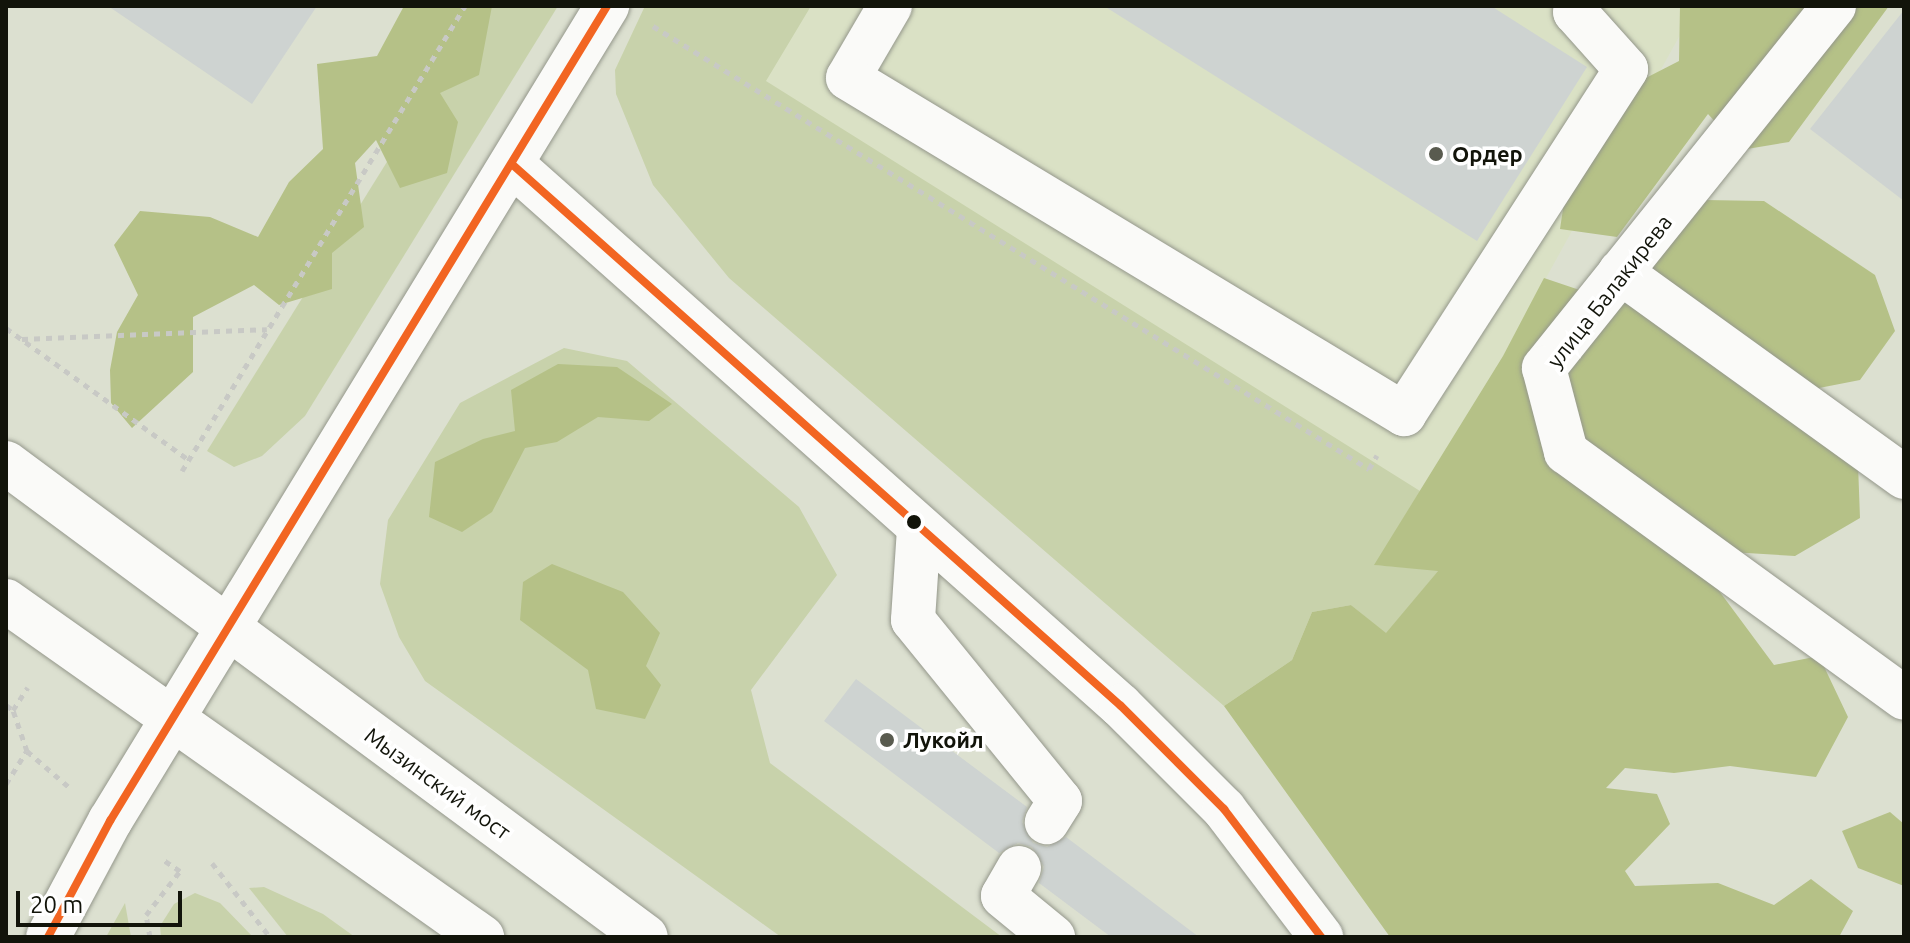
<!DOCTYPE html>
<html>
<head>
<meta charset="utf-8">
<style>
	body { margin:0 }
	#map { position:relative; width:1910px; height:943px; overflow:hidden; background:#dce0d0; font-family:Ubuntu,sans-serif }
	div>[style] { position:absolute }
	.built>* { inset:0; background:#dae1c5 }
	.green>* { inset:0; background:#c8d2ab }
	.forest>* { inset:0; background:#b5c187 }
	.building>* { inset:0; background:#ced3d1 }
	.path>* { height:5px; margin-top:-2.5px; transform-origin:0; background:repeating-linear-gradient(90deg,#c8c9c5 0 6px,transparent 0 12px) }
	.roads { filter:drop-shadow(0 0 2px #94978b) drop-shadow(0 0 2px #94978b) }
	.minor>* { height:44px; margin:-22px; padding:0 22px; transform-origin:22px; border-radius:22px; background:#fafaf8 }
	.major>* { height:44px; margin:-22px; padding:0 22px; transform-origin:22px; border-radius:22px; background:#fafaf8 }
	.bus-1>* { height:8px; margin:-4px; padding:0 4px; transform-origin:4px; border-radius:4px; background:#f26522 }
	.dots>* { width:22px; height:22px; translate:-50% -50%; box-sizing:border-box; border:4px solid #fff; border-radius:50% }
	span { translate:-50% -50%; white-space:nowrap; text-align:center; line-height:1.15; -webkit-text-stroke:7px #fff; paint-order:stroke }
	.poi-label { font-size:22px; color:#12140a; font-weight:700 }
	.left { translate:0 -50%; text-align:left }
	.street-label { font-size:22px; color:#12140a }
	.frame { position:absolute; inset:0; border:8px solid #12140a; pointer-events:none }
	.scale { position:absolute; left:16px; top:891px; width:166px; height:36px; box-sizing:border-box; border:4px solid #12140a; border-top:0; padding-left:10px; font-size:24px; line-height:28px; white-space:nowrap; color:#12140a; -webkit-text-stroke:6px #fff; paint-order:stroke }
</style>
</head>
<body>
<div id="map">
	<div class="built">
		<i style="clip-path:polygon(645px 6px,1696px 6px,1503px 356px,1374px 565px,615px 70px)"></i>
	</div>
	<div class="green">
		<i style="clip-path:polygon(484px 6px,558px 6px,305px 416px,262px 456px,234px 467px,207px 451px)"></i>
		<i style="clip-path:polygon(645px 6px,811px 6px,766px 81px,1420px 491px,1375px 565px,1439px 570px,1386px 634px,1351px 605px,1312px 612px,1292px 660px,1224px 706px,729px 278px,653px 185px,616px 94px,615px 70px)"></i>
		<i style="clip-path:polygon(564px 348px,627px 361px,799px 507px,837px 575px,751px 690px,770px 763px,1002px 937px,781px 937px,425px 681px,399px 637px,380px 584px,388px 520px,460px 403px)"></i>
		<i style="clip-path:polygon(264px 887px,323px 914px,355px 937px,288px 937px,249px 888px)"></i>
		<i style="clip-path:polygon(195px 893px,220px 903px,253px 937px,161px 937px,160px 926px,174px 904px)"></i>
		<i style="clip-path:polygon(125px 903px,131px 937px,106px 937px)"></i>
	</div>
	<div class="forest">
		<i style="clip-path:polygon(404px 6px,492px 6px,479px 75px,440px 93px,458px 122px,447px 173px,400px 188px,376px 140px,355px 163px,364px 227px,332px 253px,332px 289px,279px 305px,254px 285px,193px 317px,193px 372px,132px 428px,111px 403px,110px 370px,117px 332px,138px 295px,114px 245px,140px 211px,210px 217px,258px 237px,289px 182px,323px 149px,317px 64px,377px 56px)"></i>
		<i style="clip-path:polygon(1680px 6px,1889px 6px,1789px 142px,1741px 150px,1708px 114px,1617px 237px,1560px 229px,1566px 189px,1638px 82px,1679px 61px)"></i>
		<i style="clip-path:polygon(1705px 200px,1764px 201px,1875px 275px,1895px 331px,1860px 380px,1819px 388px,1800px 429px,1858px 464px,1860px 518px,1795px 556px,1730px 552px,1714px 584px,1774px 665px,1819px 656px,1848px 717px,1816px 777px,1730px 766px,1674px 773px,1625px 768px,1606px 788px,1657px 794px,1670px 824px,1625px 871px,1635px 886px,1718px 883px,1774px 905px,1811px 879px,1853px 911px,1839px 937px,1390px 937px,1224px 706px,1292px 660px,1312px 612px,1351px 605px,1386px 633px,1438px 571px,1374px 565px,1503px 356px,1544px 278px,1621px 304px)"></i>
		<i style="clip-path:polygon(558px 364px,617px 367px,672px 404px,649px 421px,598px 417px,557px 442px,525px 448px,492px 512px,462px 532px,429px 517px,435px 462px,483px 439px,515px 431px,511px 390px)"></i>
		<i style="clip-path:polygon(552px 564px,623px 592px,660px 633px,646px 666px,661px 685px,645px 719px,596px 709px,588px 670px,520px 620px,523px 582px)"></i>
		<i style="clip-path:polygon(1890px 812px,1904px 824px,1904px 886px,1858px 868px,1842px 831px)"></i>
	</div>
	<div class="building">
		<i style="clip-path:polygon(108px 6px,317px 6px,252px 104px)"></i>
		<i style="clip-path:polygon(1104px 6px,1491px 6px,1587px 67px,1477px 241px)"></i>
		<i style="clip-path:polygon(1904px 10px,1904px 201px,1810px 129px)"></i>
		<i style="clip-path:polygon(856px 679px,1027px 807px,1022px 822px,1033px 843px,1047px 847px,1066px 837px,1199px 937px,1111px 937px,1039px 883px,1044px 867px,1032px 847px,1018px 843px,999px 853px,824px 721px)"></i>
	</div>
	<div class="path">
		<i style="left:653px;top:26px;width:842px;rotate:31.75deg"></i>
		<i style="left:1369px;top:469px;width:16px;rotate:-60deg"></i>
		<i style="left:6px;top:328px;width:226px;rotate:35.8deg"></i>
		<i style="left:22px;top:339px;width:245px;rotate:-2.3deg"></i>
		<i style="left:182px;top:471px;width:544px;rotate:-58.68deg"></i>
		<i style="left:6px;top:705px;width:9px;rotate:36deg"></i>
		<i style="left:27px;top:751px;width:43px;rotate:-108.9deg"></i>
		<i style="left:13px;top:710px;width:27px;rotate:-57deg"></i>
		<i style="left:6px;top:784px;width:39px;rotate:-58deg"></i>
		<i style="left:27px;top:751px;width:57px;rotate:40.7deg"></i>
		<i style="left:212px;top:863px;width:94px;rotate:51.9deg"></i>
		<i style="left:150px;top:937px;width:22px;rotate:-100deg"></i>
		<i style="left:146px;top:915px;width:56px;rotate:-52.3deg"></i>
		<i style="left:180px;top:871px;width:23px;rotate:-146deg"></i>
	</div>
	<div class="roads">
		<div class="minor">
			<i style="left:890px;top:6px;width:83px;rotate:120.3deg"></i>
			<i style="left:848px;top:78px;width:650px;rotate:31.15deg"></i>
			<i style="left:1404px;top:414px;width:410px;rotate:-57.2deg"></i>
			<i style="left:1626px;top:69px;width:76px;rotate:-131.8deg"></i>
			<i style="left:1575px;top:12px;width:7px;rotate:-56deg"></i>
			<i style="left:1834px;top:6px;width:464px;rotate:128.7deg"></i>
			<i style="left:1544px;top:368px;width:87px;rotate:75.3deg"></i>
			<i style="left:1566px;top:452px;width:418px;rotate:36deg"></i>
			<i style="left:514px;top:166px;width:812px;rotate:41.66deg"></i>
			<i style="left:1121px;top:706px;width:146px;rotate:45deg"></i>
			<i style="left:1224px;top:809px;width:161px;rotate:52.8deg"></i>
			<i style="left:1620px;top:272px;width:350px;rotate:35.8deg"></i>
			<i style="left:919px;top:529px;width:91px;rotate:93.8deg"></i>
			<i style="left:913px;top:620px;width:233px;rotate:50.9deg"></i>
			<i style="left:1060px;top:801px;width:25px;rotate:122deg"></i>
			<i style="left:1019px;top:868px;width:32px;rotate:120deg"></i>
			<i style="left:1003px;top:896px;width:65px;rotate:39.4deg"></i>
			<i style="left:48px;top:937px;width:132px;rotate:-61.9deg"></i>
			<i style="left:110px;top:821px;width:955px;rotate:-58.62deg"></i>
		</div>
		<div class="major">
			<i style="left:6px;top:463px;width:796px;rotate:36.52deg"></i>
			<i style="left:6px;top:601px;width:583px;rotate:35.22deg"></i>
		</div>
	</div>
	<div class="bus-1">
		<i style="left:514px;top:166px;width:812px;rotate:41.66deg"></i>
		<i style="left:1121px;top:706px;width:146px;rotate:45deg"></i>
		<i style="left:1224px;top:809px;width:161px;rotate:52.8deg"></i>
		<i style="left:48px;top:937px;width:132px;rotate:-61.9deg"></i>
		<i style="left:110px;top:821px;width:955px;rotate:-58.62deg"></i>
	</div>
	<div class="dots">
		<i style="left:1436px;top:154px;background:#595b4f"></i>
		<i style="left:914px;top:522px;background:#12140a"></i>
		<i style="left:887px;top:740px;background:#595b4f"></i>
	</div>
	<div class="poi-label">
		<span class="left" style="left:1452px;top:154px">Ордер</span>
		<span class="left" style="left:903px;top:740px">Лукойл</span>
	</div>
	<div class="street-label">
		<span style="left:1609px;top:291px;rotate:-52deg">улица Балакирева</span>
		<span style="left:438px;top:783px;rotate:36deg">Мызинский мост</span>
	</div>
	<div class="frame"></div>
	<div class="scale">20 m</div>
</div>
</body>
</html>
